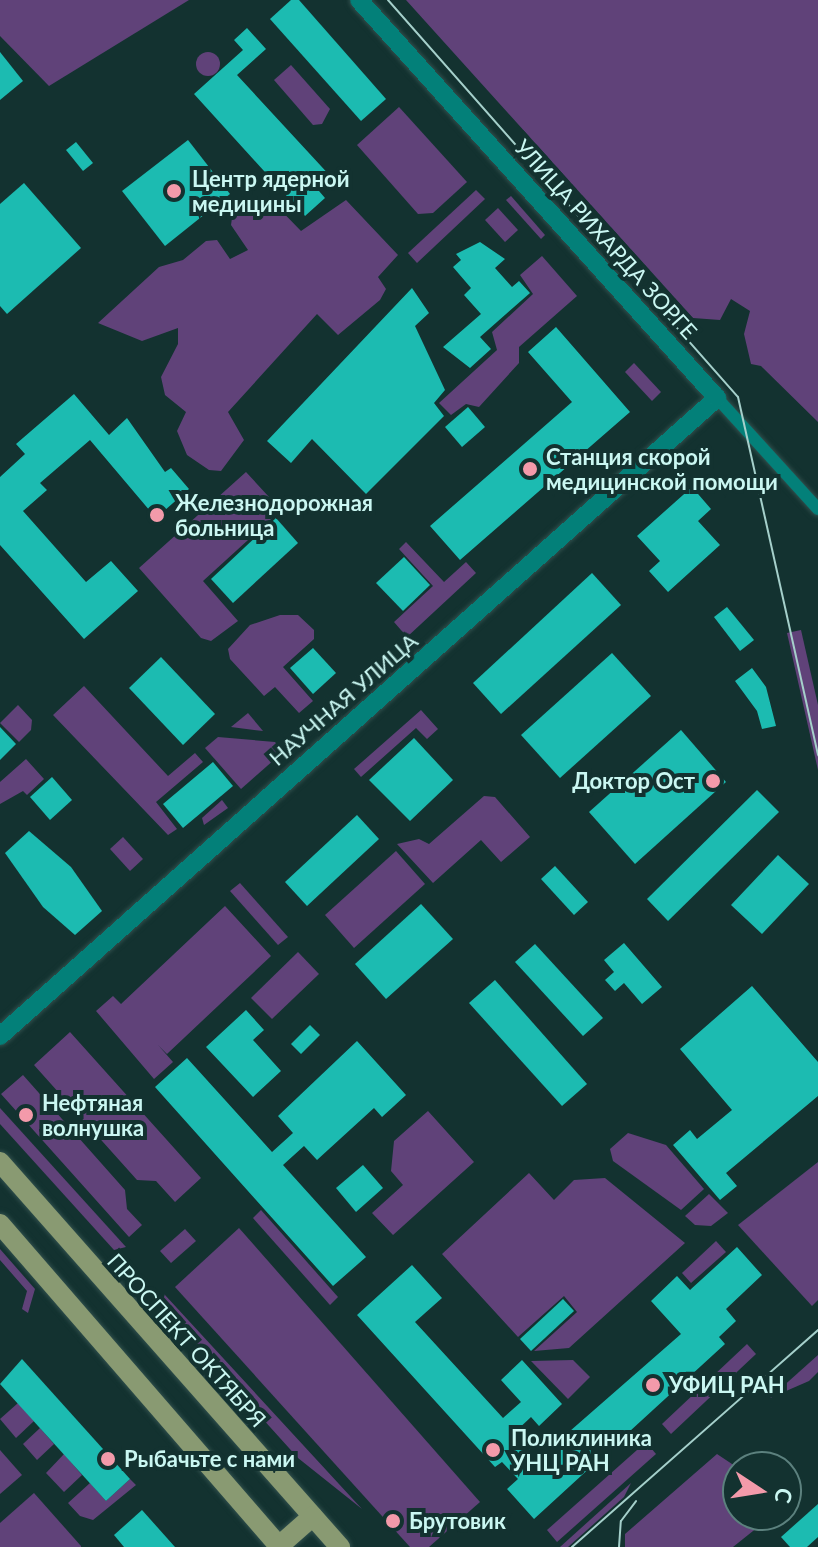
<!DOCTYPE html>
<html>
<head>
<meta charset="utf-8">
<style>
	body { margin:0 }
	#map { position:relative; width:818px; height:1547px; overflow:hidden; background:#133230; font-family:Lato,sans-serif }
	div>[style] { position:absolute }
	.green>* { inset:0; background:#604279 }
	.round { border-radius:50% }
	.building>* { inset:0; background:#1cbbb1 }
	.roads { filter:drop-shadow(0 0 2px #304f4c) drop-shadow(0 0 2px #304f4c) }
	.street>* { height:12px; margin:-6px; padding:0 6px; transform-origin:6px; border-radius:6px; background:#038079 }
	.secondary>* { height:18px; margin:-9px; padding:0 9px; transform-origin:9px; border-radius:9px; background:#038079 }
	.primary>* { height:20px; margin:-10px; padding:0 10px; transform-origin:10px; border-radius:10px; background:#899a72 }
	.tram>* { height:2px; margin:-1px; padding:0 1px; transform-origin:1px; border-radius:1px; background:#a5d0cb }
	.dots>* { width:22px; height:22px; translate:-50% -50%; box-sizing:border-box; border:4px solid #133230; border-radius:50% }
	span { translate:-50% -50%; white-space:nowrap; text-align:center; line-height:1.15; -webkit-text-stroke:8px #133230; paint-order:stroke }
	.poi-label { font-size:22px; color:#caf7f2; font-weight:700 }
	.left { translate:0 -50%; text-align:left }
	.right { translate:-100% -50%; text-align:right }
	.street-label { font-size:22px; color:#caf7f2 }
	.north { position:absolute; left:722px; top:1451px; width:80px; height:80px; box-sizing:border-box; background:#133230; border:2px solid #5c817e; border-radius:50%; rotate:102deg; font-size:22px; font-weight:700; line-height:32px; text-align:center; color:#caf7f2 }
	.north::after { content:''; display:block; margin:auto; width:28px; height:36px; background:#f39aaa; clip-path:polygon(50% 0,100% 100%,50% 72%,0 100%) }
</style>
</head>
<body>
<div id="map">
	<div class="green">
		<i style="clip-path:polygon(0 0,189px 0,49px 86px,0 36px)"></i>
		<i style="clip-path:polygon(406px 0,818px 0,818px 422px,761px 366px,751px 364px,744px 334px,750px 311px,731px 299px,720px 320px,693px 318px)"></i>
		<i class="round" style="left:196px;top:52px;width:24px;height:24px"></i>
		<i style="clip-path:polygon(291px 65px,330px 109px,322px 124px,313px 125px,274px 80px)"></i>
		<i style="clip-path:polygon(399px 107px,467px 182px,433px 213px,418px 214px,357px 145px)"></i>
		<i style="clip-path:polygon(476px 190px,485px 199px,417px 263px,408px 253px)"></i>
		<i style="clip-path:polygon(267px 196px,301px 231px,346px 200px,398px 255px,378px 277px,386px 289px,380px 300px,338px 335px,317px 314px,228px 412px,244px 440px,221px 471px,209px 470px,187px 455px,177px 431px,186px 412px,165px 395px,161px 377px,178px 344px,178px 328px,142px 341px,98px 323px,159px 267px,183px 260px,206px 241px,217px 240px,230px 259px,248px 250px,231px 225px,232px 218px)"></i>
		<i style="clip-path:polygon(511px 196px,545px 235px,541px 239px,506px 200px)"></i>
		<i style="clip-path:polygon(498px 208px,518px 230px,505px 242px,485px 220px)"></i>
		<i style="clip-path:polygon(542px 256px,577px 296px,519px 347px,519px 363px,479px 407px,466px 404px,451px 415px,439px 403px,497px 350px,492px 332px,533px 294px,520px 275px)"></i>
		<i style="clip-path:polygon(634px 363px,661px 392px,652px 401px,625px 372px)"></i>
		<i style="clip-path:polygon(246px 472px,281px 510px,203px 581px,238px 621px,211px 641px,201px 638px,139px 568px)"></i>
		<i style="clip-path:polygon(406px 542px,444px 582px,466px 562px,476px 573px,407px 637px,394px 622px,433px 586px,399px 549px)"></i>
		<i style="clip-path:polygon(280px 615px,298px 615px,314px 630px,314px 639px,283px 667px,313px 701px,299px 713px,275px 687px,264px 696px,230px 659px,228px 649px,250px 625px)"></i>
		<i style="clip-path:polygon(801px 630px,818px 705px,818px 770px,787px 633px)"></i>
		<i style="clip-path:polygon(84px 686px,168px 776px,195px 753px,203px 762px,156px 802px,177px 829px,168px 835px,53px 715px)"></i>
		<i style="clip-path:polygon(18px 705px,32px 720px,31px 730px,19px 742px,0 723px)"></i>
		<i style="clip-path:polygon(421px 710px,438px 729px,427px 739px,416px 728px,361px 777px,354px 769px)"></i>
		<i style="clip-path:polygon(248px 713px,263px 731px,231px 727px)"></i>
		<i style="clip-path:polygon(218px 737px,275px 742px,283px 752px,241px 789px,205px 748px)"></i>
		<i style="clip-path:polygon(26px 759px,44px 779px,27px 795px,23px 791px,0 804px,0 782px)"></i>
		<i style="clip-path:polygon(484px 796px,495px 797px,530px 837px,501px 862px,481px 840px,433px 883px,397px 844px,419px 839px,429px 844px)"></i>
		<i style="clip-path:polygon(222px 800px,228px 808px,204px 825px,202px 818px)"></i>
		<i style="clip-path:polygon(123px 837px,143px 859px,130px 871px,110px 849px)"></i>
		<i style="clip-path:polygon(396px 851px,425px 884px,354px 948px,325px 915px)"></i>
		<i style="clip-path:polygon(240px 883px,288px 937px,278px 945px,230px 891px)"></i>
		<i style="clip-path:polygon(225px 906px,271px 956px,167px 1054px,158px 1045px,173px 1062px,154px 1079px,96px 1011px,113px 996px,121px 1004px)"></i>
		<i style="clip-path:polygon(298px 952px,319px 974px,272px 1019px,251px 998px)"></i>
		<i style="clip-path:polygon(70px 1032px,201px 1178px,175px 1202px,156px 1181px,137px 1180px,34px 1065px)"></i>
		<i style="clip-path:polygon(23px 1075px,125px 1190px,127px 1209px,142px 1225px,129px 1237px,1px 1094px)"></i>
		<i style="clip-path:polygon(0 1108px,126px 1247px,114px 1250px,0 1124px)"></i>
		<i style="clip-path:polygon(428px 1111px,474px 1162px,393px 1235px,372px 1213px,403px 1185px,391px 1171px,394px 1141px)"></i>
		<i style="clip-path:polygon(628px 1133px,666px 1145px,704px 1189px,681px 1210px,613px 1161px,610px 1149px)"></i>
		<i style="clip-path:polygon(818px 1162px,818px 1300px,812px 1306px,738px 1225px)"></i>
		<i style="clip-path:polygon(529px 1173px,554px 1200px,574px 1180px,605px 1178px,685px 1243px,569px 1348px,534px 1351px,577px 1312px,564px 1296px,518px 1337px,442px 1254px)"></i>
		<i style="clip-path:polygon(709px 1194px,728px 1213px,711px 1226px,695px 1225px,685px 1216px)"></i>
		<i style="clip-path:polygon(261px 1210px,338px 1297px,330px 1305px,253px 1218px)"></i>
		<i style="clip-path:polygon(239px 1228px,480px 1502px,429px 1547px,410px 1547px,175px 1287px)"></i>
		<i style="clip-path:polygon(185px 1229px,196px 1241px,171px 1263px,160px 1251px)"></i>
		<i style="clip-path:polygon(716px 1241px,726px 1252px,691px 1283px,682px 1273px)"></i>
		<i style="clip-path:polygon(0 1249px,35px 1289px,28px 1313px,22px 1309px,27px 1291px,0 1260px)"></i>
		<i style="clip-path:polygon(165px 1294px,165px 1295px,362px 1509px,298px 1458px,161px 1306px)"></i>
		<i style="clip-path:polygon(747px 1344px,756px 1354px,671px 1434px,662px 1424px)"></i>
		<i style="clip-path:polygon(818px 1355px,818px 1372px,809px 1381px,770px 1398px)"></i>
		<i style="clip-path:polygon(573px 1360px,590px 1377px,568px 1399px,531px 1361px)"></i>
		<i style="clip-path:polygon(18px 1403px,34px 1421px,16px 1438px,0 1419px)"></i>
		<i style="clip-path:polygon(40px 1428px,54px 1444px,37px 1460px,23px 1444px)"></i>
		<i style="clip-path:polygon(646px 1442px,656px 1454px,557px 1542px,547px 1530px)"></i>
		<i style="clip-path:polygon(0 1450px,22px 1475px,0 1494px)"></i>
		<i style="clip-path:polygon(64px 1454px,82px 1475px,64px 1492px,46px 1473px)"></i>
		<i style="clip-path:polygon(717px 1454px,738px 1468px,738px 1515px,773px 1515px,733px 1547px,625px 1547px,625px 1534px)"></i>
		<i style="clip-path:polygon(130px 1479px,136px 1485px,93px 1520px,80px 1516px,68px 1503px,90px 1483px,106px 1501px)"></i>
		<i style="clip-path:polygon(631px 1483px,624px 1497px,568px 1547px,560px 1547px)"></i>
		<i style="clip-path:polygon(34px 1493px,81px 1546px,81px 1547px,0 1547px,0 1523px)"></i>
	</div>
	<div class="building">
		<i style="clip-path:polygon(291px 0,299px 0,386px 99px,361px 121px,270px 19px)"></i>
		<i style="clip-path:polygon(247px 28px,266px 49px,237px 75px,333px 179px,319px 191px,325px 198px,305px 216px,194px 94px,243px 50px,234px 40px)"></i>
		<i style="clip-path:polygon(0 52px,23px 81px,0 100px)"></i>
		<i style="clip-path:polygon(188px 140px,230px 194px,165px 246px,122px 191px)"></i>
		<i style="clip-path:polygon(76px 142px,93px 163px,83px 171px,66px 150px)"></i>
		<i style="clip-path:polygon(24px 183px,81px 248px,7px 314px,0 306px,0 204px)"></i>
		<i style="clip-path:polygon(480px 242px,505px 259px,495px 268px,512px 287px,519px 281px,530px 293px,480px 337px,491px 349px,470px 368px,443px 347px,481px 314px,464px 295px,471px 288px,453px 267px,461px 260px,456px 254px)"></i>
		<i style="clip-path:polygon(412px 288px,429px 313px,415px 326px,445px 390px,434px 403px,444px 416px,366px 494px,312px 439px,291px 463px,267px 441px)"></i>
		<i style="clip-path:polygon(556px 327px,630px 412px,460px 560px,430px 526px,572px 402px,528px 352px)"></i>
		<i style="clip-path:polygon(74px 394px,109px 435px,127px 418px,165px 472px,171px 468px,189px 489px,156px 518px,90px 440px,40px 483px,47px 490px,23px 511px,86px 582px,111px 561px,138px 591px,84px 639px,0 545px,0 477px,25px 454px,16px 444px)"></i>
		<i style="clip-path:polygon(468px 407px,485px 427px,462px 447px,445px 427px)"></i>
		<i style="clip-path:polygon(692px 487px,711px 509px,698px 521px,720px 545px,668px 592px,649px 571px,660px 561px,637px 536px)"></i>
		<i style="clip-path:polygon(276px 518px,298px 543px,233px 603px,211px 579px)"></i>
		<i style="clip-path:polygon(404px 557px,430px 585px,403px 611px,376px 583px)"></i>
		<i style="clip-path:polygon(592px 573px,621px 605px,501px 714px,473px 683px)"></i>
		<i style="clip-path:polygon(727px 607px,754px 640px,740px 651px,714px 617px)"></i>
		<i style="clip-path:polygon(313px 648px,336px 673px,313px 694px,290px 668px)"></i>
		<i style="clip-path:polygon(612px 653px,651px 696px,560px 778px,521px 735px)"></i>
		<i style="clip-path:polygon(161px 657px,215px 714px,183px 745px,129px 688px)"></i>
		<i style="clip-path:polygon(752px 668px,766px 687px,776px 726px,762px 729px,757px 711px,735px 681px)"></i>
		<i style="clip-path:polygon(0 727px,16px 744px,0 760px)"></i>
		<i style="clip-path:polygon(681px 730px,726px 782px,635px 864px,589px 812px)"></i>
		<i style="clip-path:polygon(414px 738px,453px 780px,410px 821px,369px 780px)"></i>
		<i style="clip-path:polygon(213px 762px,233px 786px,183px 828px,163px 804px)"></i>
		<i style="clip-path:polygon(52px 777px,72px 800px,50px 820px,30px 797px)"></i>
		<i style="clip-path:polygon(757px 790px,779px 812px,668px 921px,647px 899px)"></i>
		<i style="clip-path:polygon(357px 815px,379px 839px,307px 906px,285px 882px)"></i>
		<i style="clip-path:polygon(29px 831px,71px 867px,102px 911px,75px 935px,43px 907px,5px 853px)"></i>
		<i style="clip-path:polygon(778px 855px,809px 884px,762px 934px,731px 905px)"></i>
		<i style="clip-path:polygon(555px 866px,588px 902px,574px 915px,541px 879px)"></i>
		<i style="clip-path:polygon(421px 904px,453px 939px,386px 999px,355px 964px)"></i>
		<i style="clip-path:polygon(624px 943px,662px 987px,642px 1004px,624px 983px,615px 991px,605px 980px,614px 972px,604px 960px)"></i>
		<i style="clip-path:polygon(535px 944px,603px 1018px,583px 1036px,515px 962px)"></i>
		<i style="clip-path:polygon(495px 980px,587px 1084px,562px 1106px,469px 1003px)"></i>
		<i style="clip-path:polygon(752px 986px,818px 1062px,818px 1096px,726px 1173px,737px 1186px,720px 1200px,673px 1145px,690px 1130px,697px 1139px,732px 1110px,680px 1049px)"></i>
		<i style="clip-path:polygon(246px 1010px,264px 1030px,253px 1040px,281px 1071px,253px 1097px,206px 1047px)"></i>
		<i style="clip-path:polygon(310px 1025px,320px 1035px,301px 1054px,291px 1044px)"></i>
		<i style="clip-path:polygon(357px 1041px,406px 1095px,382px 1117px,374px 1108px,317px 1160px,304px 1146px,283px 1165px,366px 1257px,333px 1286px,155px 1087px,187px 1058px,272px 1152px,293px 1133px,278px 1116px)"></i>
		<i style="clip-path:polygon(363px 1165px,383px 1188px,356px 1212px,336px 1188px)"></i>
		<i style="clip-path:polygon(737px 1247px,762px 1275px,726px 1309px,736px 1321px,719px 1337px,725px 1344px,534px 1519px,507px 1489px,518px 1479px,502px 1462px,495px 1467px,357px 1315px,412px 1265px,442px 1298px,415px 1322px,503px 1418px,521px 1402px,501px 1380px,522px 1360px,562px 1404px,539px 1426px,531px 1417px,514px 1433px,538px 1459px,681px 1334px,651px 1301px,677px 1276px,690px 1290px)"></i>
		<i style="clip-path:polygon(563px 1299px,574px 1311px,531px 1351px,520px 1339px)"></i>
		<i style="clip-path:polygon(22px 1359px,130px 1479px,106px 1501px,0 1384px)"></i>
		<i style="clip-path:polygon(818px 1504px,818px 1537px,807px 1547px,790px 1547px,781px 1537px)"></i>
		<i style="clip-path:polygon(142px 1510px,175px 1547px,124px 1547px,114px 1535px)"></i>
	</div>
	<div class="roads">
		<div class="street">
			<i style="left:717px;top:398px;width:150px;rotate:47.7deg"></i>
		</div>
		<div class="secondary">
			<i style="left:0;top:1036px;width:960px;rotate:-41.66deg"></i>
			<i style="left:717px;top:398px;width:535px;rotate:-131.97deg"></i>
		</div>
		<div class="primary">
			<i style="left:0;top:1162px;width:514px;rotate:48.55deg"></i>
			<i style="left:0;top:1224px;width:427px;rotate:49.1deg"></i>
			<i style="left:279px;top:1546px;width:45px;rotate:-41.4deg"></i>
		</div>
	</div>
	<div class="tram">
		<i style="left:388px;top:0;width:529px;rotate:48.6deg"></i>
		<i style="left:738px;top:397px;width:367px;rotate:77.4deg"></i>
		<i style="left:572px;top:1547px;width:328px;rotate:-41.4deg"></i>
		<i style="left:619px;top:1547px;width:26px;rotate:-86deg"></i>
		<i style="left:621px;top:1521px;width:25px;rotate:-53deg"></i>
	</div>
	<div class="dots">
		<i style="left:174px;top:191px;background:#f39aaa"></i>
		<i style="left:530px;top:469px;background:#f39aaa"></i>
		<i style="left:157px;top:515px;background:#f39aaa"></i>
		<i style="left:713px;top:781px;background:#f39aaa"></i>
		<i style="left:26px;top:1115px;background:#f39aaa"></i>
		<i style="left:653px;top:1385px;background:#f39aaa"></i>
		<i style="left:493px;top:1450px;background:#f39aaa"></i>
		<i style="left:108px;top:1459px;background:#f39aaa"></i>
		<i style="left:393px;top:1521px;background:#f39aaa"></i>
	</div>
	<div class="poi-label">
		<span class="left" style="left:192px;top:191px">Центр ядерной<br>медицины</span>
		<span class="left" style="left:546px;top:469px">Станция скорой<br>медицинской помощи</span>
		<span class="left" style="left:175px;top:515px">Железнодорожная<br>больница</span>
		<span class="right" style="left:695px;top:781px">Доктор Ост</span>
		<span class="left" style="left:42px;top:1115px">Нефтяная<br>волнушка</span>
		<span class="left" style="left:669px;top:1385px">УФИЦ РАН</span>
		<span class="left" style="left:511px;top:1450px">Поликлиника<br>УНЦ РАН</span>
		<span class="left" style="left:124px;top:1459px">Рыбачьте с нами</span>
		<span class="left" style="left:409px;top:1521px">Брутовик</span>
	</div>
	<div class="street-label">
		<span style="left:606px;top:239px;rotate:48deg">УЛИЦА РИХАРДА ЗОРГЕ</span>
		<span style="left:343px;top:699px;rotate:-41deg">НАУЧНАЯ УЛИЦА</span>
		<span style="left:187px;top:1340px;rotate:48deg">ПРОСПЕКТ ОКТЯБРЯ</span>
	</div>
	<div class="north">С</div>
</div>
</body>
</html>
